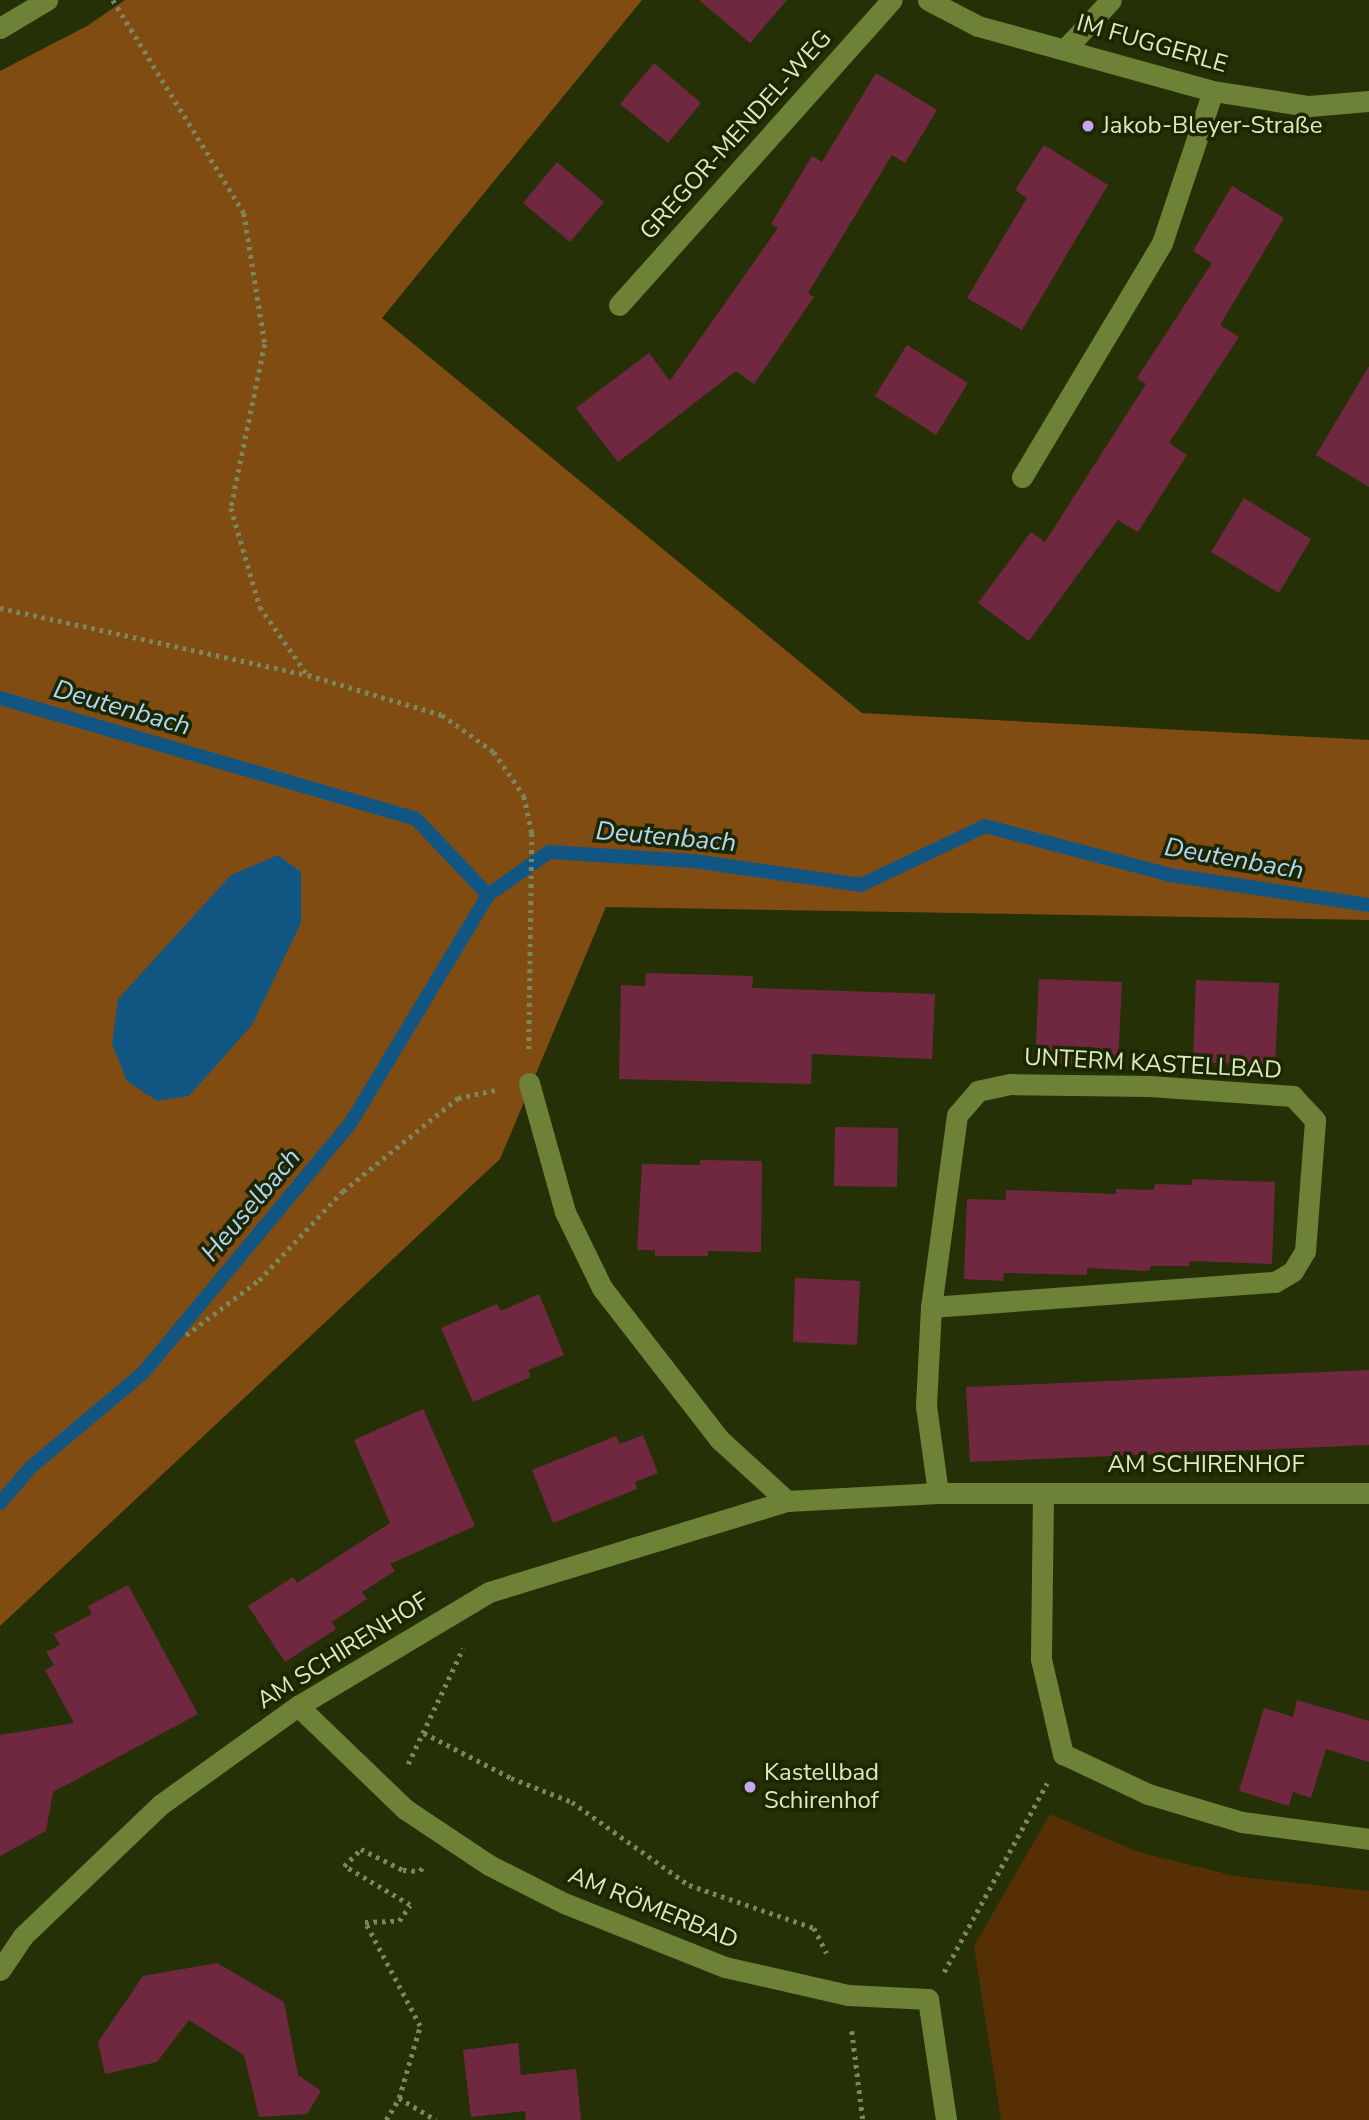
<!DOCTYPE html>
<html>
<head>
<meta charset="utf-8">
<style>
	body { margin:0 }
	#map { position:relative; width:1369px; height:2120px; overflow:hidden; background:#253007; font-family:"Nunito Sans",sans-serif }
	div>[style] { position:absolute }
	.green>* { inset:0; background:#563004 }
	.forest>* { inset:0; background:#804c12 }
	.water>* { inset:0; background:#115683 }
	.stream>* { height:14px; margin:-7px; padding:0 7px; transform-origin:7px; border-radius:7px; background:#115683 }
	.building>* { inset:0; background:#702840 }
	.path>* { height:4.5px; margin-top:-2.25px; transform-origin:0; background:repeating-linear-gradient(90deg,#7a875f 0 3.5px,transparent 0 8.5px) }
	.street>* { height:21px; margin:-10.5px; padding:0 10.5px; transform-origin:10.5px; border-radius:10.5px; background:#6d8237 }
	.dots>* { width:19px; height:19px; translate:-50% -50%; box-sizing:border-box; border:4px solid #1c2600; border-radius:50% }
	span { translate:-50% -50%; white-space:nowrap; text-align:center; line-height:1.15; -webkit-text-stroke:7px #1c2600; paint-order:stroke }
	.street-label { font-size:24px; color:#dceac4 }
	.poi-label { font-size:24px; color:#dceac4 }
	.left { translate:0 -50%; text-align:left }
	.water-label { font-size:26px; color:#b0d7f7; font-style:italic }
</style>
</head>
<body>
<div id="map">
	<div class="green">
		<i style="clip-path:polygon(1050px 1814px,1138px 1852px,1235px 1876px,1369px 1891px,1369px 2120px,1001px 2120px,974px 1946px)"></i>
	</div>
	<div class="forest">
		<i style="clip-path:polygon(125px 0,642px 0,382px 318px,862px 713px,1369px 740px,1369px 920px,606px 907px,500px 1159px,0 1626px,0 71px,87px 26px)"></i>
	</div>
	<div class="water">
		<i style="clip-path:polygon(278px 855px,301px 872px,301px 923px,252px 1025px,189px 1096px,157px 1101px,127px 1081px,112px 1044px,118px 999px,231px 875px)"></i>
	</div>
	<div class="stream">
		<i style="left:0;top:698px;width:433px;rotate:16.2deg"></i>
		<i style="left:416px;top:819px;width:105px;rotate:46.5deg"></i>
		<i style="left:488px;top:895px;width:75px;rotate:-35.2deg"></i>
		<i style="left:549px;top:852px;width:144px;rotate:3.6deg"></i>
		<i style="left:693px;top:861px;width:170px;rotate:8.1deg"></i>
		<i style="left:861px;top:885px;width:137px;rotate:-25.4deg"></i>
		<i style="left:985px;top:826px;width:191px;rotate:14.8deg"></i>
		<i style="left:1170px;top:875px;width:201px;rotate:8.6deg"></i>
		<i style="left:0;top:1503px;width:48px;rotate:-49.3deg"></i>
		<i style="left:31px;top:1467px;width:146px;rotate:-40deg"></i>
		<i style="left:143px;top:1373px;width:324px;rotate:-50.3deg"></i>
		<i style="left:350px;top:1124px;width:267px;rotate:-58.9deg"></i>
	</div>
	<div class="building">
		<i style="clip-path:polygon(699px 0,787px 0,750px 43px)"></i>
		<i style="clip-path:polygon(654px 63px,701px 103px,668px 143px,620px 104px)"></i>
		<i style="clip-path:polygon(876px 73px,937px 110px,905px 163px,892px 155px,808px 293px,814px 297px,754px 384px,736px 371px,618px 462px,576px 408px,649px 353px,670px 381px,778px 228px,771px 224px,812px 156px,822px 162px)"></i>
		<i style="clip-path:polygon(1044px 145px,1108px 185px,1022px 330px,967px 298px,1027px 198px,1015px 190px)"></i>
		<i style="clip-path:polygon(557px 162px,604px 202px,570px 242px,523px 203px)"></i>
		<i style="clip-path:polygon(1232px 186px,1284px 218px,1220px 325px,1239px 337px,1169px 443px,1187px 455px,1138px 532px,1118px 520px,1029px 641px,978px 603px,1031px 532px,1045px 542px,1146px 384px,1137px 378px,1212px 263px,1193px 251px)"></i>
		<i style="clip-path:polygon(907px 345px,968px 383px,936px 435px,875px 396px)"></i>
		<i style="clip-path:polygon(1369px 366px,1369px 487px,1316px 455px)"></i>
		<i style="clip-path:polygon(1244px 498px,1311px 539px,1279px 593px,1211px 552px)"></i>
		<i style="clip-path:polygon(646px 973px,753px 976px,752px 988px,935px 994px,932px 1059px,812px 1054px,811px 1084px,619px 1079px,621px 985px,645px 986px)"></i>
		<i style="clip-path:polygon(1039px 979px,1122px 982px,1118px 1065px,1035px 1062px)"></i>
		<i style="clip-path:polygon(1196px 980px,1279px 983px,1275px 1065px,1193px 1062px)"></i>
		<i style="clip-path:polygon(835px 1127px,898px 1128px,897px 1187px,834px 1186px)"></i>
		<i style="clip-path:polygon(700px 1160px,762px 1161px,761px 1252px,708px 1251px,708px 1256px,655px 1256px,655px 1250px,637px 1250px,642px 1164px,700px 1165px)"></i>
		<i style="clip-path:polygon(1192px 1179px,1275px 1182px,1272px 1264px,1189px 1261px,1189px 1266px,1151px 1266px,1149px 1271px,1087px 1268px,1087px 1275px,1004px 1273px,1003px 1281px,964px 1279px,967px 1199px,1006px 1200px,1006px 1190px,1116px 1194px,1116px 1189px,1154px 1190px,1155px 1184px,1192px 1185px)"></i>
		<i style="clip-path:polygon(795px 1278px,860px 1281px,857px 1345px,793px 1342px)"></i>
		<i style="clip-path:polygon(539px 1294px,564px 1355px,528px 1370px,531px 1377px,473px 1402px,441px 1328px,497px 1304px,501px 1311px)"></i>
		<i style="clip-path:polygon(1369px 1370px,1369px 1445px,970px 1462px,966px 1387px)"></i>
		<i style="clip-path:polygon(423px 1409px,475px 1526px,390px 1564px,395px 1571px,362px 1592px,367px 1599px,332px 1622px,336px 1629px,285px 1662px,248px 1606px,293px 1577px,297px 1583px,390px 1523px,354px 1440px)"></i>
		<i style="clip-path:polygon(643px 1435px,658px 1473px,635px 1482px,637px 1489px,553px 1523px,532px 1470px,616px 1436px,620px 1444px)"></i>
		<i style="clip-path:polygon(128px 1585px,198px 1714px,53px 1792px,46px 1831px,0 1856px,0 1735px,74px 1723px,45px 1670px,54px 1665px,46px 1652px,60px 1645px,54px 1634px,92px 1614px,88px 1606px)"></i>
		<i style="clip-path:polygon(1297px 1700px,1369px 1721px,1369px 1762px,1326px 1749px,1311px 1798px,1293px 1792px,1289px 1806px,1239px 1791px,1264px 1708px,1293px 1717px)"></i>
		<i style="clip-path:polygon(217px 1963px,284px 2002px,298px 2075px,321px 2091px,307px 2114px,259px 2117px,244px 2055px,189px 2020px,157px 2062px,105px 2074px,98px 2042px,143px 1976px)"></i>
		<i style="clip-path:polygon(518px 2043px,521px 2075px,576px 2069px,581px 2120px,526px 2120px,525px 2111px,471px 2117px,463px 2050px)"></i>
	</div>
	<div class="path">
		<i style="left:113px;top:0;width:250px;rotate:58.4deg"></i>
		<i style="left:244px;top:213px;width:133px;rotate:80.9deg"></i>
		<i style="left:265px;top:344px;width:167px;rotate:101.7deg"></i>
		<i style="left:231px;top:508px;width:103px;rotate:73.7deg"></i>
		<i style="left:260px;top:607px;width:82px;rotate:55deg"></i>
		<i style="left:0;top:608px;width:315px;rotate:12.3deg"></i>
		<i style="left:308px;top:675px;width:140px;rotate:16.6deg"></i>
		<i style="left:442px;top:715px;width:64px;rotate:35.4deg"></i>
		<i style="left:494px;top:752px;width:53px;rotate:55.7deg"></i>
		<i style="left:524px;top:796px;width:38px;rotate:78deg"></i>
		<i style="left:532px;top:833px;width:217px;rotate:90.8deg"></i>
		<i style="left:186px;top:1335px;width:91px;rotate:-37deg"></i>
		<i style="left:259px;top:1280px;width:122px;rotate:-46.7deg"></i>
		<i style="left:343px;top:1191px;width:148px;rotate:-39deg"></i>
		<i style="left:458px;top:1098px;width:40px;rotate:-12deg"></i>
		<i style="left:424px;top:1733px;width:98px;rotate:27.3deg"></i>
		<i style="left:511px;top:1778px;width:66px;rotate:21.5deg"></i>
		<i style="left:572px;top:1802px;width:143px;rotate:35.4deg"></i>
		<i style="left:689px;top:1885px;width:132px;rotate:19deg"></i>
		<i style="left:814px;top:1928px;width:28px;rotate:63deg"></i>
		<i style="left:408px;top:1764px;width:128px;rotate:-64.6deg"></i>
		<i style="left:944px;top:1972px;width:215px;rotate:-61.4deg"></i>
		<i style="left:852px;top:2031px;width:90px;rotate:83deg"></i>
		<i style="left:399px;top:2098px;width:43px;rotate:30.7deg"></i>
		<i style="left:386px;top:2120px;width:26px;rotate:-59deg"></i>
		<i style="left:399px;top:2098px;width:75px;rotate:-73.7deg"></i>
		<i style="left:420px;top:2026px;width:118px;rotate:-117.9deg"></i>
		<i style="left:365px;top:1922px;width:34px;rotate:-2deg"></i>
		<i style="left:399px;top:1921px;width:19px;rotate:-55deg"></i>
		<i style="left:410px;top:1905px;width:77px;rotate:-149.4deg"></i>
		<i style="left:344px;top:1866px;width:24px;rotate:-45deg"></i>
		<i style="left:361px;top:1849px;width:47px;rotate:26.6deg"></i>
		<i style="left:403px;top:1870px;width:17px;rotate:3deg"></i>
		<i style="left:420px;top:1871px;width:7px;rotate:-56deg"></i>
	</div>
	<div class="street">
		<i style="left:928px;top:0;width:56px;rotate:27.5deg"></i>
		<i style="left:978px;top:26px;width:244px;rotate:15.5deg"></i>
		<i style="left:1213px;top:91px;width:97px;rotate:8.9deg"></i>
		<i style="left:1309px;top:106px;width:60px;rotate:-4.8deg"></i>
		<i style="left:0;top:28px;width:55px;rotate:-30.8deg"></i>
		<i style="left:1067px;top:47px;width:64px;rotate:-46.9deg"></i>
		<i style="left:619px;top:305px;width:409px;rotate:-48.2deg"></i>
		<i style="left:1022px;top:477px;width:273px;rotate:-59.1deg"></i>
		<i style="left:1162px;top:243px;width:160px;rotate:-71.5deg"></i>
		<i style="left:529px;top:1083px;width:134px;rotate:74.4deg"></i>
		<i style="left:565px;top:1212px;width:85px;rotate:64deg"></i>
		<i style="left:602px;top:1288px;width:191px;rotate:52.2deg"></i>
		<i style="left:719px;top:1439px;width:92px;rotate:42.4deg"></i>
		<i style="left:931px;top:1307px;width:345px;rotate:-4.2deg"></i>
		<i style="left:1275px;top:1282px;width:21px;rotate:-31deg"></i>
		<i style="left:1293px;top:1271px;width:23px;rotate:-59deg"></i>
		<i style="left:1305px;top:1251px;width:131px;rotate:-85.6deg"></i>
		<i style="left:1315px;top:1120px;width:33px;rotate:-133deg"></i>
		<i style="left:1293px;top:1096px;width:144px;rotate:-176deg"></i>
		<i style="left:1149px;top:1086px;width:139px;rotate:-179.2deg"></i>
		<i style="left:1010px;top:1084px;width:33px;rotate:168deg"></i>
		<i style="left:978px;top:1091px;width:32px;rotate:131deg"></i>
		<i style="left:957px;top:1115px;width:194px;rotate:97.7deg"></i>
		<i style="left:931px;top:1307px;width:99px;rotate:92.9deg"></i>
		<i style="left:926px;top:1406px;width:88px;rotate:82.1deg"></i>
		<i style="left:1043px;top:1493px;width:166px;rotate:90.7deg"></i>
		<i style="left:1041px;top:1659px;width:98px;rotate:77deg"></i>
		<i style="left:1063px;top:1754px;width:94px;rotate:25.2deg"></i>
		<i style="left:1148px;top:1794px;width:98px;rotate:16.6deg"></i>
		<i style="left:1242px;top:1822px;width:128px;rotate:7.6deg"></i>
		<i style="left:298px;top:1706px;width:149px;rotate:43.9deg"></i>
		<i style="left:405px;top:1809px;width:101px;rotate:33.7deg"></i>
		<i style="left:489px;top:1865px;width:84px;rotate:26.9deg"></i>
		<i style="left:564px;top:1903px;width:173px;rotate:21.7deg"></i>
		<i style="left:725px;top:1967px;width:126px;rotate:12.8deg"></i>
		<i style="left:848px;top:1995px;width:80px;rotate:2.9deg"></i>
		<i style="left:928px;top:1999px;width:122px;rotate:81.5deg"></i>
		<i style="left:0;top:1970px;width:41px;rotate:-55.9deg"></i>
		<i style="left:23px;top:1936px;width:190px;rotate:-43.7deg"></i>
		<i style="left:160px;top:1805px;width:170px;rotate:-35.7deg"></i>
		<i style="left:298px;top:1706px;width:222px;rotate:-30.8deg"></i>
		<i style="left:489px;top:1592px;width:312px;rotate:-17deg"></i>
		<i style="left:787px;top:1501px;width:151px;rotate:-3deg"></i>
		<i style="left:938px;top:1493px;width:431px"></i>
	</div>
	<div class="dots">
		<i style="left:1088px;top:126px;background:#c5a6f0"></i>
		<i style="left:750px;top:1787px;background:#c5a6f0"></i>
	</div>
	<div class="street-label">
		<span style="left:1152px;top:44px;rotate:16deg">IM FUGGERLE</span>
		<span style="left:736px;top:135px;rotate:-48deg">GREGOR-MENDEL-WEG</span>
		<span style="left:1153px;top:1064px;rotate:3deg">UNTERM KASTELLBAD</span>
		<span style="left:1206px;top:1465px">AM SCHIRENHOF</span>
		<span style="left:343px;top:1651px;rotate:-32deg">AM SCHIRENHOF</span>
		<span style="left:653px;top:1908px;rotate:22deg">AM RÖMERBAD</span>
	</div>
	<div class="poi-label">
		<span class="left" style="left:1102px;top:126px">Jakob-Bleyer-Straße</span>
		<span class="left" style="left:764px;top:1787px">Kastellbad<br>Schirenhof</span>
	</div>
	<div class="water-label">
		<span style="left:122px;top:708px;rotate:16deg">Deutenbach</span>
		<span style="left:666px;top:837px;rotate:5deg">Deutenbach</span>
		<span style="left:1234px;top:859px;rotate:10deg">Deutenbach</span>
		<span style="left:251px;top:1205px;rotate:-50deg">Heuselbach</span>
	</div>
</div>
</body>
</html>
